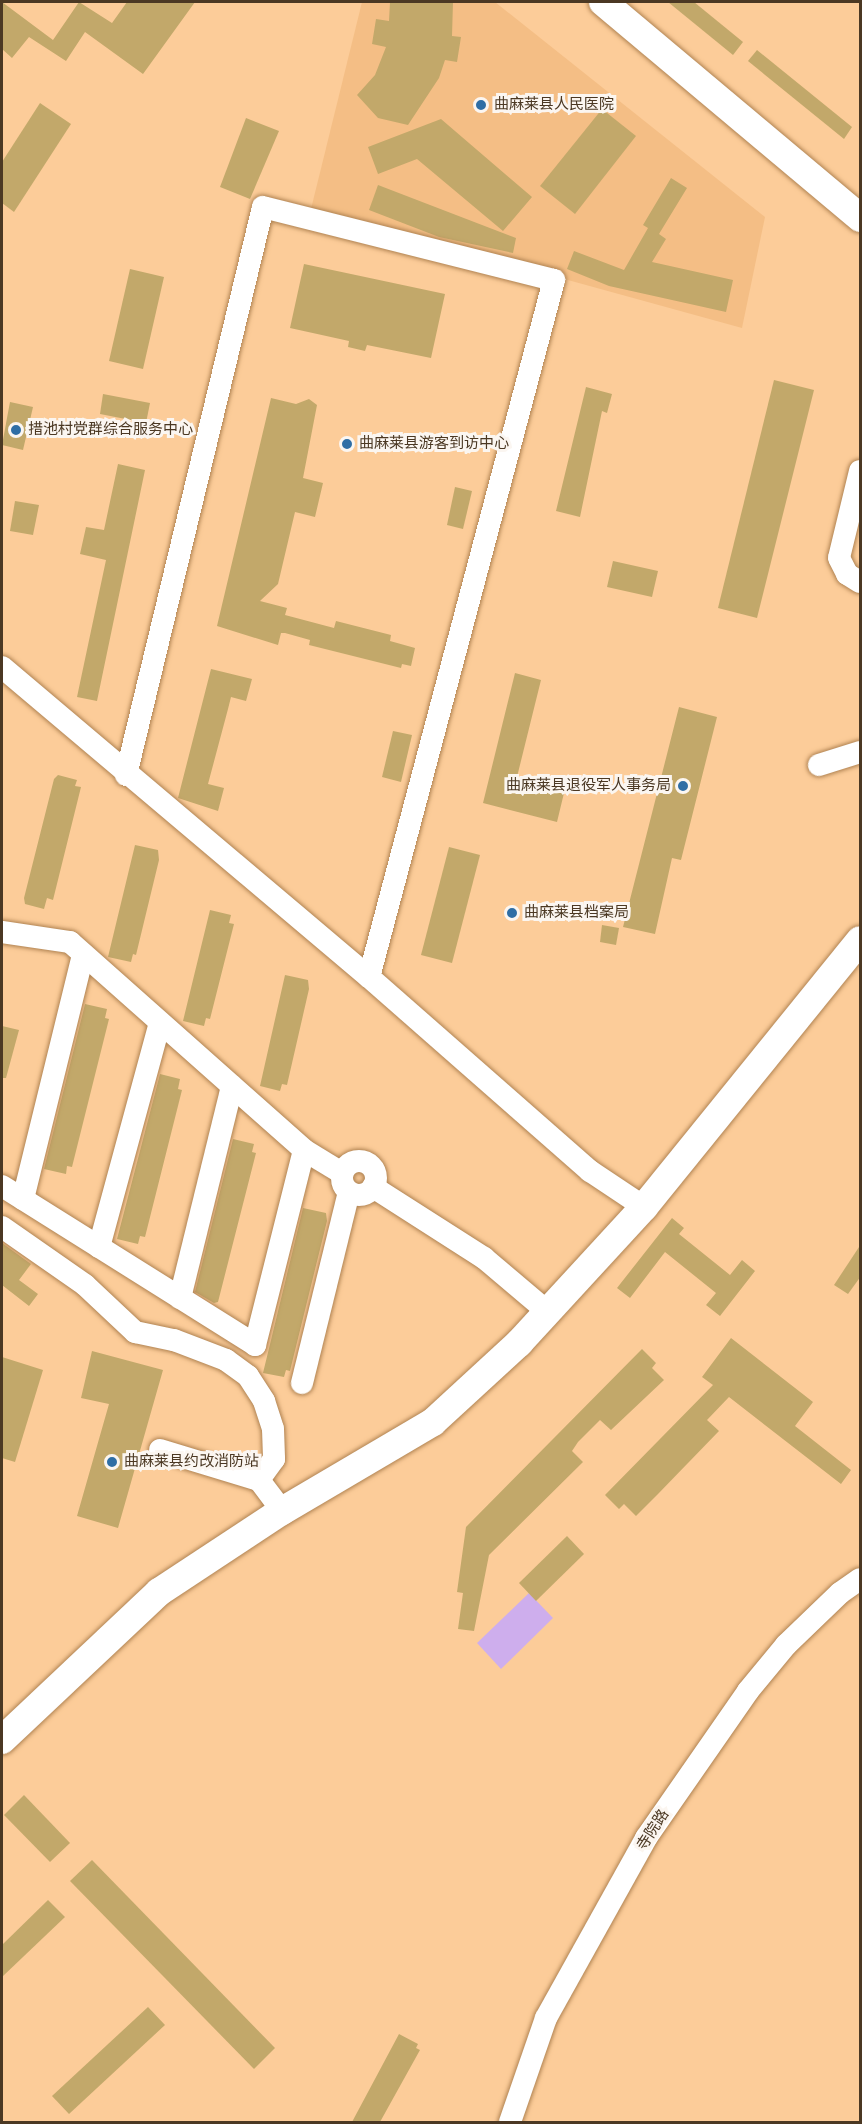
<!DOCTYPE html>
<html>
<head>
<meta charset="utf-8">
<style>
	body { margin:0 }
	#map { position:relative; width:862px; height:2124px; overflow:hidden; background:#fccc99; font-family:"Fira Sans Condensed","Noto Sans SC",sans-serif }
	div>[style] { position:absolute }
	.built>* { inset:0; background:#f4be85 }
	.green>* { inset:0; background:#ceaeed }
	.building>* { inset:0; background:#c2a86a }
	.roads { filter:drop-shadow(0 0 2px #b08352) drop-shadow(0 0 2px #b08352) }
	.minor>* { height:22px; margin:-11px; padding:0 11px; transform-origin:11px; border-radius:11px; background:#fff }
	.minor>.ring { margin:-11px; padding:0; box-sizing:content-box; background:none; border:22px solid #fff; border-radius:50% }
	.major>* { height:28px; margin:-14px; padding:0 14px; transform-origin:14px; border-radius:14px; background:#fff }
	.dots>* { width:16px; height:16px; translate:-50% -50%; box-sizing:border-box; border:3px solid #fbf6f1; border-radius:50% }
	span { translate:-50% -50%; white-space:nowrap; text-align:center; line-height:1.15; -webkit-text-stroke:6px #fbf6f1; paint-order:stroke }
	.poi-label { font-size:15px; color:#4b3823 }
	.left { translate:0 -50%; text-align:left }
	.right { translate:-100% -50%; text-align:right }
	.street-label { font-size:15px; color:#4b3823 }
	.frame { position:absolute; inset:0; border:3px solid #4b3823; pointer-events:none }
</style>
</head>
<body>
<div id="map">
	<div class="built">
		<i style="clip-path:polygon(362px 2px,495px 2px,765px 217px,742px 328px,311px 209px)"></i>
	</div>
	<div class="green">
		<i style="clip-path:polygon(529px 1593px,553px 1618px,501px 1669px,477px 1643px)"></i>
	</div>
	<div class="building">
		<i style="clip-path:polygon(2px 2px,53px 40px,79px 2px,112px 23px,127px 2px,195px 2px,143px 74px,85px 32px,66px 61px,29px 37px,12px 58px,2px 49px)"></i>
		<i style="clip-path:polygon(390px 2px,453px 2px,452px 36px,461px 37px,457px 62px,445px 60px,439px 78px,408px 125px,378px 118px,357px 95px,375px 75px,386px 47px,372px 44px,376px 19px,389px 21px)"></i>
		<i style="clip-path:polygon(668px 2px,694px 2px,743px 42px,733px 55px)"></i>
		<i style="clip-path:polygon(757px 50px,852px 127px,844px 139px,748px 61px)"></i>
		<i style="clip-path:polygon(40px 103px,71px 124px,14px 212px,2px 203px,2px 162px)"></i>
		<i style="clip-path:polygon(602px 109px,636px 136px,575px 214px,540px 186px)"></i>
		<i style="clip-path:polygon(246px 118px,279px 131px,250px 199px,220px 187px)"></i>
		<i style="clip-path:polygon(441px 119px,532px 197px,503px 231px,417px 159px,378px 174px,368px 147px)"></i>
		<i style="clip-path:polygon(671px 178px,687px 188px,659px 234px,666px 239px,652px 262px,733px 280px,726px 312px,609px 286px,567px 269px,574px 251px,624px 270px,648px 228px,643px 225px)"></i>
		<i style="clip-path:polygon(378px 185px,516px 238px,513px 253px,439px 237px,369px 210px)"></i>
		<i style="clip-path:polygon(304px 264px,445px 294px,431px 358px,367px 345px,365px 351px,348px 347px,349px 341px,290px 328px)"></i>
		<i style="clip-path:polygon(130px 269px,164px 277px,143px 369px,109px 361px)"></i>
		<i style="clip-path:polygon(774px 380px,814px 390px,757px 618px,718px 608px)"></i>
		<i style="clip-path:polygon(586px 387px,612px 394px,607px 413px,602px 411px,580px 517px,556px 511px)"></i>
		<i style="clip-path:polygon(103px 394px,150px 403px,146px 423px,100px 414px)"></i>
		<i style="clip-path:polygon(271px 398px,296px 404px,309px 399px,317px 405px,303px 478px,323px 483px,315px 517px,295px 512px,278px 584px,260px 601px,287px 608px,285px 615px,334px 628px,336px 621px,391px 635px,390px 641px,415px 648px,411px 666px,402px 664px,401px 668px,309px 645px,310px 640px,285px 633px,281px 633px,278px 645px,217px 626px)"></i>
		<i style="clip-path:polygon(10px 402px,33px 407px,23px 450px,2px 445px)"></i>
		<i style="clip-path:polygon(118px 464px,145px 470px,97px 701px,77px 697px,106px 560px,80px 554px,86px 527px,104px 530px)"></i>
		<i style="clip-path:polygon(455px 487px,472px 491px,463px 529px,447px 525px)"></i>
		<i style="clip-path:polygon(15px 501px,39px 505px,33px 535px,10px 531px)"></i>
		<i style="clip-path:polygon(613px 561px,658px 571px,652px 597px,607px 587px)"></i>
		<i style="clip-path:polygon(211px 669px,252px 679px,246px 701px,231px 697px,228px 709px,208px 784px,224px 788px,218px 811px,178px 798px)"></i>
		<i style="clip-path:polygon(515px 673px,541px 680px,516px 781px,564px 793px,557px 822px,483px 803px)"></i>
		<i style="clip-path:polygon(679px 707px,717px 717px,681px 860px,672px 858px,655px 934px,623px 927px)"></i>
		<i style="clip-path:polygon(393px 731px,412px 735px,401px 782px,382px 777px)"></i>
		<i style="clip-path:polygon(58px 775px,77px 780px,75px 786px,81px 787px,53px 900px,47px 898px,44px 909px,25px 904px,24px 898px,54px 779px)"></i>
		<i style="clip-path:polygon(135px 845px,158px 850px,159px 860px,136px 955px,133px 954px,131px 962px,108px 957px)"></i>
		<i style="clip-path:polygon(449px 847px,480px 855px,452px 963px,421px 955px)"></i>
		<i style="clip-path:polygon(210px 910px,231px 915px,229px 923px,234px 924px,210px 1019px,206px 1018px,204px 1026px,183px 1021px)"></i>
		<i style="clip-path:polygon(602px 925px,619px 928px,616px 945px,600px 942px)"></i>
		<i style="clip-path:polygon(285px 975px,308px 980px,309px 989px,287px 1085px,282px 1084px,280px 1091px,260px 1086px)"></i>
		<i style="clip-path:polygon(85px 1004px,107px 1009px,105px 1018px,109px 1019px,72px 1167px,67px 1166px,66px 1174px,44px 1169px)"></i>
		<i style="clip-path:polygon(2px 1026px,19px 1030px,6px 1078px,2px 1078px)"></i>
		<i style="clip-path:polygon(160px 1074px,180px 1079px,178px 1089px,182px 1090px,145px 1237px,140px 1236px,138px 1244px,117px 1239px)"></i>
		<i style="clip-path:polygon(233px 1139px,254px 1144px,252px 1152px,256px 1153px,218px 1302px,214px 1303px,195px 1292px)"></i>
		<i style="clip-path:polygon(303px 1208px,326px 1213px,327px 1221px,290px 1371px,286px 1370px,284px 1377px,263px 1373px)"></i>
		<i style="clip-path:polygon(672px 1218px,684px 1228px,679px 1234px,730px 1275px,742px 1260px,755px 1271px,720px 1316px,706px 1305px,716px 1293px,665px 1252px,630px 1298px,617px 1288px)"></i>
		<i style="clip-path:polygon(2px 1243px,31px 1264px,19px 1280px,38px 1294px,29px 1306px,2px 1285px)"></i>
		<i style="clip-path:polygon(861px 1244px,861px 1276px,848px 1294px,834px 1285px)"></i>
		<i style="clip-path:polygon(731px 1338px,813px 1402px,795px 1426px,851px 1470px,841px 1484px,729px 1397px,707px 1420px,719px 1431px,657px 1495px,636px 1516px,624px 1504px,619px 1509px,605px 1495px,713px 1385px,702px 1377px)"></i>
		<i style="clip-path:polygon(642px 1349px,656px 1363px,652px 1368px,664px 1380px,611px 1430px,600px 1420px,578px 1442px,572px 1451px,583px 1462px,489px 1555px,474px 1631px,458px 1629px,463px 1593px,457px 1592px,466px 1527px)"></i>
		<i style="clip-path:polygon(92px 1351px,163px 1370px,118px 1528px,77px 1516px,109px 1404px,81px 1398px)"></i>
		<i style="clip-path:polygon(2px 1357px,43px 1370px,15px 1462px,2px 1458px)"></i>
		<i style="clip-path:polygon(567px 1536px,584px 1554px,536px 1601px,519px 1583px)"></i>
		<i style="clip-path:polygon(24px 1795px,70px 1843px,50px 1862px,4px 1815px)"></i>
		<i style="clip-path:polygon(92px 1860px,275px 2048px,254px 2069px,70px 1881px)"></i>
		<i style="clip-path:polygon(48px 1900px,65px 1917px,2px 1977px,2px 1945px)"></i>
		<i style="clip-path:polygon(148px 2007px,165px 2025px,69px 2114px,52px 2096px)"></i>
		<i style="clip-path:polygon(399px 2034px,418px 2044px,416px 2048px,420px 2050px,380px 2122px,352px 2122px)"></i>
	</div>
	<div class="roads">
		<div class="minor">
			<i style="left:860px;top:471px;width:89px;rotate:103.6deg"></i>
			<i style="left:839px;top:558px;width:18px;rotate:63deg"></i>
			<i style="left:847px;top:574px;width:15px;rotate:32deg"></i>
			<i style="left:2px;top:667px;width:480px;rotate:40.2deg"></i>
			<i style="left:369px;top:977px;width:294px;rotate:41.3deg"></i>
			<i style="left:590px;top:1171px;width:65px;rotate:33.7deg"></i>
			<i style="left:819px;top:765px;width:43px;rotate:-17.6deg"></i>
			<i style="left:126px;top:775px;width:584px;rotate:-76.44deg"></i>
			<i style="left:263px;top:207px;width:300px;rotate:14.1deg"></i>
			<i style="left:554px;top:280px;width:721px;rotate:104.86deg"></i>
			<i style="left:2px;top:932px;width:69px;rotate:8.4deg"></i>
			<i style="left:70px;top:942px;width:313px;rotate:41.6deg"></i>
			<i style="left:304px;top:1150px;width:44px;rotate:31.2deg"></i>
			<i class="ring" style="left:342px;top:1161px;width:12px;height:12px"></i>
			<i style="left:2px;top:1186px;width:299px;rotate:32.1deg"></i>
			<i style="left:255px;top:1345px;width:201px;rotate:-75.9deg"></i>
			<i style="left:373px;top:1187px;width:132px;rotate:32.6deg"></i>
			<i style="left:484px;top:1258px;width:84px;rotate:40.2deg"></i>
			<i style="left:23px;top:1199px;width:252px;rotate:-76.2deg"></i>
			<i style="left:2px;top:1227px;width:101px;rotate:34.9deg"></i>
			<i style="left:85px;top:1285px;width:69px;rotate:43.2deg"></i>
			<i style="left:135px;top:1332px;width:40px;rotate:12deg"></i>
			<i style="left:174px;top:1340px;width:56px;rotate:21deg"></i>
			<i style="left:226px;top:1360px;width:27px;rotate:36deg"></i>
			<i style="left:248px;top:1376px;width:30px;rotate:57deg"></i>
			<i style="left:264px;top:1401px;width:29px;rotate:72deg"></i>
			<i style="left:273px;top:1429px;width:30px;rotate:88deg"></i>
			<i style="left:274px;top:1459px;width:26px;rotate:126deg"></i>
			<i style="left:99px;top:1247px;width:232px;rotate:-74.8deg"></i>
			<i style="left:180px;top:1298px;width:218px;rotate:-76.2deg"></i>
			<i style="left:302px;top:1383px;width:197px;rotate:-76.2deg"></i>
			<i style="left:160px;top:1450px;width:103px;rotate:16.9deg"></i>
			<i style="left:259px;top:1480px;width:39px;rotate:53deg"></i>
			<i style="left:510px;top:2122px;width:110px;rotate:-70.9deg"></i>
			<i style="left:546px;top:2018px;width:206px;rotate:-60.9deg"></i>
			<i style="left:646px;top:1838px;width:179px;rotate:-55.2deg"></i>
			<i style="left:748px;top:1691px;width:60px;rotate:-50.4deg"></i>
			<i style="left:786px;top:1645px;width:75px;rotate:-43.9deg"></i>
			<i style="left:840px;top:1593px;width:24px;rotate:-35deg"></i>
		</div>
		<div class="major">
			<i style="left:603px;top:2px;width:336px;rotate:40deg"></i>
			<i style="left:2px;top:1740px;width:216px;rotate:-43.3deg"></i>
			<i style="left:159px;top:1592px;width:147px;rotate:-33.4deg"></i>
			<i style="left:282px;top:1511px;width:175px;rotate:-30.5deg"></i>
			<i style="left:433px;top:1422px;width:117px;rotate:-42.6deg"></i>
			<i style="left:519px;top:1343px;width:185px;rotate:-47.4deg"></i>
			<i style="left:644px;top:1207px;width:343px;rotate:-51deg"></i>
		</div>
	</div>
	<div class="dots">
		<i style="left:481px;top:105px;background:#2f6ea5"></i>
		<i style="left:16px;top:430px;background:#2f6ea5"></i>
		<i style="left:347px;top:444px;background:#2f6ea5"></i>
		<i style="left:683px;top:786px;background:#2f6ea5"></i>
		<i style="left:512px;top:913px;background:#2f6ea5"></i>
		<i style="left:112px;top:1462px;background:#2f6ea5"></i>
	</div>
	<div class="poi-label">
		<span class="left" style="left:494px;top:105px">曲麻莱县人民医院</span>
		<span class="left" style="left:28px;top:430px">措池村党群综合服务中心</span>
		<span class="left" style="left:359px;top:444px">曲麻莱县游客到访中心</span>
		<span class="right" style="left:671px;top:786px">曲麻莱县退役军人事务局</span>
		<span class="left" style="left:524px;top:913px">曲麻莱县档案局</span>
		<span class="left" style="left:124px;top:1462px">曲麻莱县约改消防站</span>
	</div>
	<div class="street-label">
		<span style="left:653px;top:1830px;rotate:-57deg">寺院路</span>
	</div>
	<div class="frame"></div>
</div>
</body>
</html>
